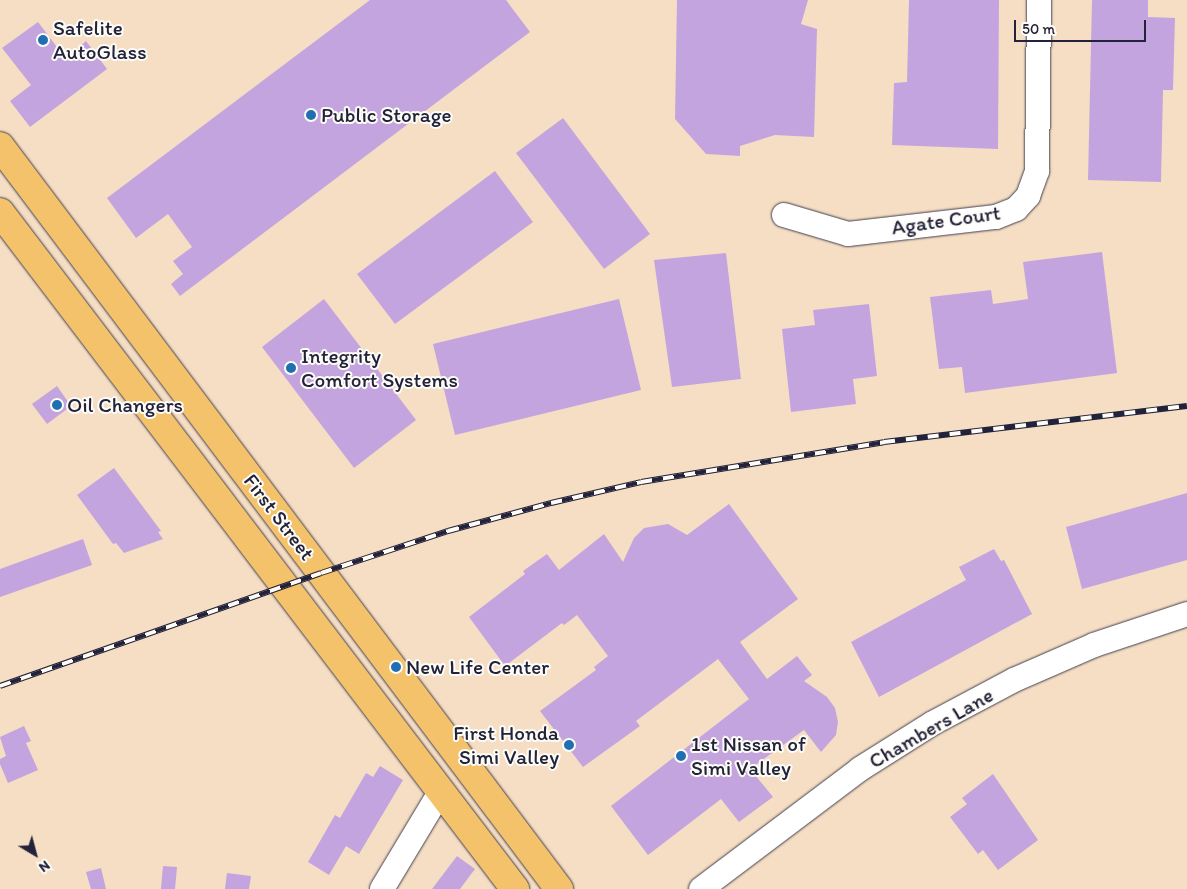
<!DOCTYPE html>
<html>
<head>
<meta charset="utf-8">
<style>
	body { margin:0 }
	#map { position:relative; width:1187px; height:889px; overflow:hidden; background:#f5dec3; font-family:Itim,sans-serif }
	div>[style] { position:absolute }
	.building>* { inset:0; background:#c4a4de }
	.roads { filter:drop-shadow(0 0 1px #423e4f) drop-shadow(0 0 1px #423e4f) }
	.minor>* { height:24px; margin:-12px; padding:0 12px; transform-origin:12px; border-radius:12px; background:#fff }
	.major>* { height:28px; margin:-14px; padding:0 14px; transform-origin:14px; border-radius:14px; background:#f3c26a }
	.rail>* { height:5.5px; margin-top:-2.75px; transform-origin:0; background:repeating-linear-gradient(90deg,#fdfcf7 0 11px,#22223b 0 22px); box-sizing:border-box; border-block:1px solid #22223b }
	.dots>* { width:14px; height:14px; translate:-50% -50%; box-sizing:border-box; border:2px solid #fdfcf7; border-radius:50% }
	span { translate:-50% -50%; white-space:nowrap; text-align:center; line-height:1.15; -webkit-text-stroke:4px #fdfcf7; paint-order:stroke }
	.poi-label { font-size:21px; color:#22223b }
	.left { translate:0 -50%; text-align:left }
	.right { translate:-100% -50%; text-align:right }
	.street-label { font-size:21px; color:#22223b }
	.north { position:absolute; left:10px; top:829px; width:50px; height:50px; -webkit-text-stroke:4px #fdfcf7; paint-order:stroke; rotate:143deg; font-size:14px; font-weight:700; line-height:20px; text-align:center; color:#22223b }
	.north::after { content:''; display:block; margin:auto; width:18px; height:22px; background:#22223b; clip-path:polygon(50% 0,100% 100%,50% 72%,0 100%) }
	.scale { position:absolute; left:1014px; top:20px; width:132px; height:22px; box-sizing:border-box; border:2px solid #22223b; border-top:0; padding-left:6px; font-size:15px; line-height:18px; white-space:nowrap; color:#22223b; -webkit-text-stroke:4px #fdfcf7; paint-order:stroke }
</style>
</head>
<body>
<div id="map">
	<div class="building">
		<i style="clip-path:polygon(370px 0,506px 0,530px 32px,180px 296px,171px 284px,183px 274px,173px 261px,192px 247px,168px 214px,136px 238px,107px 198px)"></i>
		<i style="clip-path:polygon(677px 0,808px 0,801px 24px,817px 29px,814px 137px,775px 135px,740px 146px,740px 156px,706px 154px,675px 119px)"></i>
		<i style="clip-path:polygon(909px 0,999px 0,998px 149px,892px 145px,894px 83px,907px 82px)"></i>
		<i style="clip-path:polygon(1092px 0,1148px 0,1148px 17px,1175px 18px,1173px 90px,1163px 90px,1161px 182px,1088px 180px)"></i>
		<i style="clip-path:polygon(38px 22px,66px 59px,86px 41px,107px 69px,30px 127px,10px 101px,31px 85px,2px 48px)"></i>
		<i style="clip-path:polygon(563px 118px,650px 234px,604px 269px,516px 153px)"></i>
		<i style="clip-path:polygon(495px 171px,533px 222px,395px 324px,357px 274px)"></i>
		<i style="clip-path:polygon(1102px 252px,1117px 373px,965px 393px,962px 367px,939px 369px,930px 297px,991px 290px,993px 304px,1028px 299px,1023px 262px)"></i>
		<i style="clip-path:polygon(726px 253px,741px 379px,672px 387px,654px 260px)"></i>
		<i style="clip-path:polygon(324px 299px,416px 420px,354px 468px,262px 347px)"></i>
		<i style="clip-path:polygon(619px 299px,641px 390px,455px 435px,433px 344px)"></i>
		<i style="clip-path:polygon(869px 304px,877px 376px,853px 379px,856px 404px,791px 412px,782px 329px,815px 325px,813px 310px)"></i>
		<i style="clip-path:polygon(57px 386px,71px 406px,47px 424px,32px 404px)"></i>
		<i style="clip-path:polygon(114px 468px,161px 531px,158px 532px,163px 539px,124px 553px,116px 543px,113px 544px,77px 495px)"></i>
		<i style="clip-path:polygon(1187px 493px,1187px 560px,1082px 589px,1066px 527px)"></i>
		<i style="clip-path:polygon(729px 504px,798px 599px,740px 642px,767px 679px,797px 656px,812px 675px,804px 681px,827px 697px,835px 708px,838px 722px,836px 735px,821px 752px,804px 730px,750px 769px,773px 797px,739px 822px,721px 799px,648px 855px,611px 806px,749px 699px,718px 659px,636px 721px,640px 726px,583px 767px,540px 711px,596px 670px,594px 667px,608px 656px,577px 615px,564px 625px,562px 623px,505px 666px,469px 617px,525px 574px,523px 571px,547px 554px,559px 570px,604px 534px,623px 562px,634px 538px,644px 528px,668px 524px,687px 535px)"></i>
		<i style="clip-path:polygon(83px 539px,92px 565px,0 597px,0 569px)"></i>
		<i style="clip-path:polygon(994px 549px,1001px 561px,1004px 560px,1032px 614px,879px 697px,851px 642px,966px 580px,959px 567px)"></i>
		<i style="clip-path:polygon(24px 726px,31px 741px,26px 743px,38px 770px,8px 783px,0 764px,0 759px,6px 756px,0 737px)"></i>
		<i style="clip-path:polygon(380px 766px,403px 780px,359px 854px,346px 846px,329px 875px,308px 862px,335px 815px,340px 818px,366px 773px,373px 777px)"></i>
		<i style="clip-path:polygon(993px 774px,1038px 840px,998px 870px,983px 850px,978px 854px,950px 817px,967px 804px,962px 798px)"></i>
		<i style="clip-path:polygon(457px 856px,475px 869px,460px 889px,432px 889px)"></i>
		<i style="clip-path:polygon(163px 866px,177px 867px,175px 889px,161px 889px)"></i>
		<i style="clip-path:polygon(101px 868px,106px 889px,91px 889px,86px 872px)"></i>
		<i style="clip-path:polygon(227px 873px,251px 876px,249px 889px,225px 889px)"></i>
	</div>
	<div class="roads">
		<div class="minor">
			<i style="left:784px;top:215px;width:67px;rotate:16.5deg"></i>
			<i style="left:848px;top:234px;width:149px;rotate:-6.6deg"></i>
			<i style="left:996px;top:217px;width:22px;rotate:-22deg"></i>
			<i style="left:1016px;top:209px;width:18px;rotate:-47deg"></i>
			<i style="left:1028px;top:196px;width:27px;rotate:-70deg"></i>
			<i style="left:1037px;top:171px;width:171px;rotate:-89.3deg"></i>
			<i style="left:382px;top:889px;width:114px;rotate:-59deg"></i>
			<i style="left:701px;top:889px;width:199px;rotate:-37deg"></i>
			<i style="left:860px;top:769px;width:86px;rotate:-32.2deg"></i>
			<i style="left:933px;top:723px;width:92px;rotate:-28deg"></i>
			<i style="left:1014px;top:680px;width:87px;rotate:-23.6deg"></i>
			<i style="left:1094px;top:645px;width:98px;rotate:-18.4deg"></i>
		</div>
		<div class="major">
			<i style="left:0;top:146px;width:930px;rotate:53.04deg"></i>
			<i style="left:0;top:212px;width:851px;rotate:52.74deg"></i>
		</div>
	</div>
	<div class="rail">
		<i style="left:0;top:686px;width:340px;rotate:-19.4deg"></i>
		<i style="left:321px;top:573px;width:134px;rotate:-18.3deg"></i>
		<i style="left:448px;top:531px;width:107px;rotate:-15.2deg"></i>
		<i style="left:551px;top:503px;width:92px;rotate:-13.1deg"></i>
		<i style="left:641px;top:482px;width:246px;rotate:-9.3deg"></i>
		<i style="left:884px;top:442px;width:305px;rotate:-6.8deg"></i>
	</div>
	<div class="dots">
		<i style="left:43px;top:40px;background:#1f6fb2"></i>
		<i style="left:311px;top:115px;background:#1f6fb2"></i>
		<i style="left:291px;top:368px;background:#1f6fb2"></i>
		<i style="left:57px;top:405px;background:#1f6fb2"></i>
		<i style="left:396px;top:667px;background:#1f6fb2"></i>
		<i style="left:569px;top:745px;background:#1f6fb2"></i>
		<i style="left:681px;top:756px;background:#1f6fb2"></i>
	</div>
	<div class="poi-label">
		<span class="left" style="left:53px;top:40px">Safelite<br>AutoGlass</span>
		<span class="left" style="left:321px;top:115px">Public Storage</span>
		<span class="left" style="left:301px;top:368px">Integrity<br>Comfort Systems</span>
		<span class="left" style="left:67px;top:405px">Oil Changers</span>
		<span class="left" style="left:406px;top:667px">New Life Center</span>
		<span class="right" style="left:559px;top:745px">First Honda<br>Simi Valley</span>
		<span class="left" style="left:691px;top:756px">1st Nissan of<br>Simi Valley</span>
	</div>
	<div class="street-label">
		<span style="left:946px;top:220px;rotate:-8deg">Agate Court</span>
		<span style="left:279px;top:517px;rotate:53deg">First Street</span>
		<span style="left:931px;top:728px;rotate:-30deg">Chambers Lane</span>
	</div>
	<div class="north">N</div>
	<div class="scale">50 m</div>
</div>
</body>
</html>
